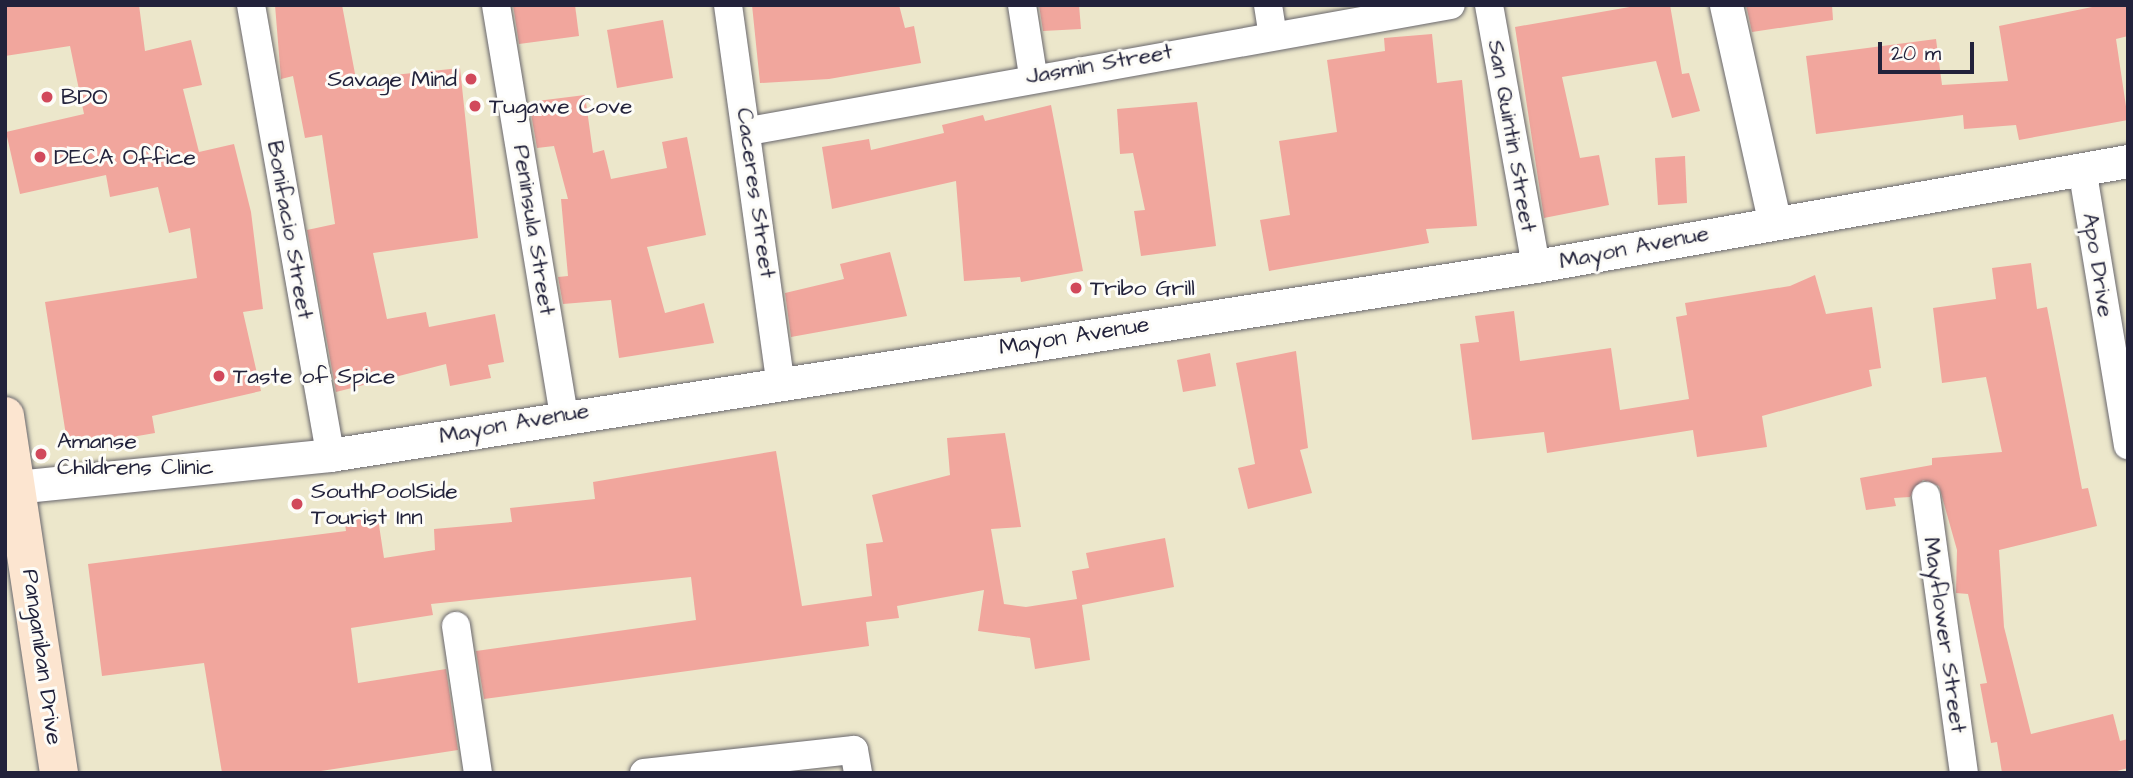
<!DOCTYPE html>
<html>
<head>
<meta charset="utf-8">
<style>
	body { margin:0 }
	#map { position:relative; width:2133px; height:778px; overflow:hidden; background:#ece7cb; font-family:"Architects Daughter",sans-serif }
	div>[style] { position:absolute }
	.building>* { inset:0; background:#f1a69d }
	.roads { filter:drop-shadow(0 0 2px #69676d) drop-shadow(0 0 2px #69676d) }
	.minor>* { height:28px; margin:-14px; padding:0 14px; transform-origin:14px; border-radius:14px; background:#fff }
	.tertiary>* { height:33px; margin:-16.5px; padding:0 16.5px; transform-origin:16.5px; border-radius:16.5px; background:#fff }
	.secondary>* { height:38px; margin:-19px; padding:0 19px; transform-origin:19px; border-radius:19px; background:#fce5d0 }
	.dots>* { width:19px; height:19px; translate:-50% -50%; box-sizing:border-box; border:4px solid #fdfcf7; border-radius:50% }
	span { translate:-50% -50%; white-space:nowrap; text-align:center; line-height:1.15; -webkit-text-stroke:6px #fdfcf7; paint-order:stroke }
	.street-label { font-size:23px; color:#22223b }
	.poi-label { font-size:23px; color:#22223b }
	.right { translate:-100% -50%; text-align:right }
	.left { translate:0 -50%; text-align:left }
	.frame { position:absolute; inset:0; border:7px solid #22223b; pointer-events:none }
	.scale { position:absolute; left:1878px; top:42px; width:96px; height:32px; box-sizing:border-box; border:4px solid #22223b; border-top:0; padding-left:9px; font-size:21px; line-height:24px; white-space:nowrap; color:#22223b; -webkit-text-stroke:5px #fdfcf7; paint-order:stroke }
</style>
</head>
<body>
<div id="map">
	<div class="building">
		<i style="clip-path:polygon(5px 5px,139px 5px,145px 51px,191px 40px,202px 85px,183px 89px,199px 152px,234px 144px,251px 212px,263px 309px,243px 312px,261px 391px,152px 416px,155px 433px,68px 448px,45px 302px,197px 278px,190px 228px,169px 233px,158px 187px,110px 197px,106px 175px,20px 194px,6px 132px,84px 114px,70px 46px,5px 56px)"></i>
		<i style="clip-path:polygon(275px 5px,342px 5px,356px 79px,460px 68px,478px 238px,373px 253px,387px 319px,426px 312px,429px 327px,495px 314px,504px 362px,488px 365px,491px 378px,450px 386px,446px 364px,336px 392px,307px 230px,335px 224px,322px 135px,305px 138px,293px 76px,281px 79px)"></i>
		<i style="clip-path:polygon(513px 5px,575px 5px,579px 36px,519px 44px)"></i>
		<i style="clip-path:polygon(752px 5px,899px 5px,905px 28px,914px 26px,921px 63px,829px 79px,760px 83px)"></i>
		<i style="clip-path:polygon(1039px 5px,1079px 5px,1081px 29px,1043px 31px)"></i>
		<i style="clip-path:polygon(1641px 5px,1670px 5px,1682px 74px,1689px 73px,1700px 111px,1672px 118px,1656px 61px,1562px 77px,1580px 158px,1599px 155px,1609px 205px,1544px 218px,1515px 27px)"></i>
		<i style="clip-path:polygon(1746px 5px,1832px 5px,1833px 20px,1752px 32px)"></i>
		<i style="clip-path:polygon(2102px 5px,2128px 5px,2128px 36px,2116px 39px,2128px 120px,2019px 140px,2016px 125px,1964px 129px,1963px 115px,1816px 134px,1806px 56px,1936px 39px,1942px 85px,2008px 81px,1999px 26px)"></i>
		<i style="clip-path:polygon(663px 20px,673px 78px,617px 88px,607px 30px)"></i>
		<i style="clip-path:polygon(1432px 34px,1437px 83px,1462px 80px,1477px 226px,1426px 229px,1429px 243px,1269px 271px,1260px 220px,1290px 215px,1279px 141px,1337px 132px,1327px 60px,1385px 51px,1384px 38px)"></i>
		<i style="clip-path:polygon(585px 95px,593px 153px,604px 150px,611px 179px,667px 168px,662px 142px,687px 137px,706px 235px,647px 247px,665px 313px,704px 303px,714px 343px,619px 358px,611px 300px,563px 304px,558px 277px,568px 276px,561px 199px,568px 199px,554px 146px,537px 148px,529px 102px)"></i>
		<i style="clip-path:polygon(1197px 102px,1216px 246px,1141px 256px,1134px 211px,1145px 210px,1133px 153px,1120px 154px,1117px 109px)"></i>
		<i style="clip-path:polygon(1051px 105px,1083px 271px,1021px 282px,1020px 277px,964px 281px,956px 181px,832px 209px,822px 147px,869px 139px,871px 150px,944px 133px,942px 125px,983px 115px,985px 121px)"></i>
		<i style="clip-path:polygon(1685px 156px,1687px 203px,1658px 205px,1655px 158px)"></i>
		<i style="clip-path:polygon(890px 252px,907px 316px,791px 337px,785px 293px,844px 279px,840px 264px)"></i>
		<i style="clip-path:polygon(2031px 263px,2037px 309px,2047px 307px,2082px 489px,2088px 488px,2097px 526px,1999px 550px,2004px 627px,2031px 734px,2113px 714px,2120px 741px,2128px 739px,2128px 768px,2110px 773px,2002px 773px,1997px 742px,1991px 743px,1980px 684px,1987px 683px,1968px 594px,1956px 593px,1957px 550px,1939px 486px,1923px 480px,1910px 497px,1894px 498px,1896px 506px,1866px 510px,1860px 478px,1932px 465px,1932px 458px,2002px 452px,1986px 377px,1942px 383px,1933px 308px,1996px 299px,1992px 268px)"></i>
		<i style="clip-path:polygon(1815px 275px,1826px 314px,1872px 307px,1881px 368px,1869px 370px,1872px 386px,1762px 416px,1767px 447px,1697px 457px,1693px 430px,1547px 453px,1544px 432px,1472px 440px,1460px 344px,1479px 342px,1475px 316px,1514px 311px,1520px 361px,1611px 348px,1620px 410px,1689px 399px,1676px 317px,1687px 315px,1685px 303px,1790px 286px)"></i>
		<i style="clip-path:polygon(1296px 351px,1308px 448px,1300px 450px,1312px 493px,1248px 509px,1238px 468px,1255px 464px,1236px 363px)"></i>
		<i style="clip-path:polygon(1210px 353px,1216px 386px,1183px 392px,1177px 360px)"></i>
		<i style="clip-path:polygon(1005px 433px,1021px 527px,991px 529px,1004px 604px,1026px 607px,1077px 599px,1072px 571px,1089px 568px,1086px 553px,1165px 538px,1174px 587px,1082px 605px,1090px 660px,1035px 669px,1030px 638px,978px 631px,984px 590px,897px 606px,899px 618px,866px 622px,869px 646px,484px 699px,476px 651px,696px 620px,691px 577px,431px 604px,433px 615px,351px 628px,358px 683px,446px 669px,458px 750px,308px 773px,222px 773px,204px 663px,102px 676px,88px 564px,346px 531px,344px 517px,377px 512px,384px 558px,435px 550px,434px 529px,512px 522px,510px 508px,595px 499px,593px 482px,776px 451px,802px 606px,872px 596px,866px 544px,883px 542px,872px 495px,950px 475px,947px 438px)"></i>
	</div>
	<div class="roads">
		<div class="minor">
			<i style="left:251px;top:5px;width:457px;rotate:80deg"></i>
			<i style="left:496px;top:5px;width:415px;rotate:80.6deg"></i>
			<i style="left:728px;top:5px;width:380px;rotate:82.1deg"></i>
			<i style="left:1022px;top:5px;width:71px;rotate:81.1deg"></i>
			<i style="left:1268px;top:5px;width:30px;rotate:81deg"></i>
			<i style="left:1489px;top:5px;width:265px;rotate:79.8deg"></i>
			<i style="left:749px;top:131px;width:713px;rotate:-10.18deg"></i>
			<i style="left:2082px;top:168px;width:281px;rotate:80.6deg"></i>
			<i style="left:1926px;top:496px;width:280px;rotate:82.2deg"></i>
			<i style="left:456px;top:626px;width:149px;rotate:81.5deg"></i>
			<i style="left:644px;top:773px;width:211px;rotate:-6.3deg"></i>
			<i style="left:854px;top:750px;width:23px;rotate:80deg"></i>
		</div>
		<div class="tertiary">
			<i style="left:1726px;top:5px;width:220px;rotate:77.4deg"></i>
			<i style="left:16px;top:487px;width:316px;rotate:-5.8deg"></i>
			<i style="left:330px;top:455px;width:1221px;rotate:-8.91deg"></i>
			<i style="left:1536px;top:266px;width:601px;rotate:-10.06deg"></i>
		</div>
		<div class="secondary">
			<i style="left:5px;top:416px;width:361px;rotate:81.4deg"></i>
		</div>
	</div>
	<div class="dots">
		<i style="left:471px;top:79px;background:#d1495b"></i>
		<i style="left:47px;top:97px;background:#d1495b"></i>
		<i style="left:475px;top:106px;background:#d1495b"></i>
		<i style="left:40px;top:157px;background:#d1495b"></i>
		<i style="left:1076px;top:288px;background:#d1495b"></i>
		<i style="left:219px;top:376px;background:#d1495b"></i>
		<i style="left:41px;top:454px;background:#d1495b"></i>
		<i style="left:297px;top:504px;background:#d1495b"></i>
	</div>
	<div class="street-label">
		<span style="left:1099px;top:64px;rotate:-10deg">Jasmin Street</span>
		<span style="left:1512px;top:136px;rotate:80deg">San Quintin Street</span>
		<span style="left:756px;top:193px;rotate:82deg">Caceres Street</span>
		<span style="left:290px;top:230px;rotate:80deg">Bonifacio Street</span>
		<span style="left:534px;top:230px;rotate:81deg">Peninsula Street</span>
		<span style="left:1634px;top:247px;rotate:-11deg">Mayon Avenue</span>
		<span style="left:2098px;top:265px;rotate:81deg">Apo Drive</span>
		<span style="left:1074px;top:336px;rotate:-9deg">Mayon Avenue</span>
		<span style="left:514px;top:423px;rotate:-10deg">Mayon Avenue</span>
		<span style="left:1945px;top:635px;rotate:82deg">Mayflower Street</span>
		<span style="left:42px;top:657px;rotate:82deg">Panganiban Drive</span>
	</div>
	<div class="poi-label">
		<span class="right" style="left:457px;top:79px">Savage Mind</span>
		<span class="left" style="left:61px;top:97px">BDO</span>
		<span class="left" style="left:489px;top:106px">Tugawe Cove</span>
		<span class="left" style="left:54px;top:157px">DECA Office</span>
		<span class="left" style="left:1090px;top:288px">Tribo Grill</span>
		<span class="left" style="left:233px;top:376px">Taste of Spice</span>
		<span class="left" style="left:57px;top:454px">Amanse<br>Childrens Clinic</span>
		<span class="left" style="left:311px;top:504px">SouthPoolSide<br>Tourist Inn</span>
	</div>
	<div class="frame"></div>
	<div class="scale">20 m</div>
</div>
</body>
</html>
